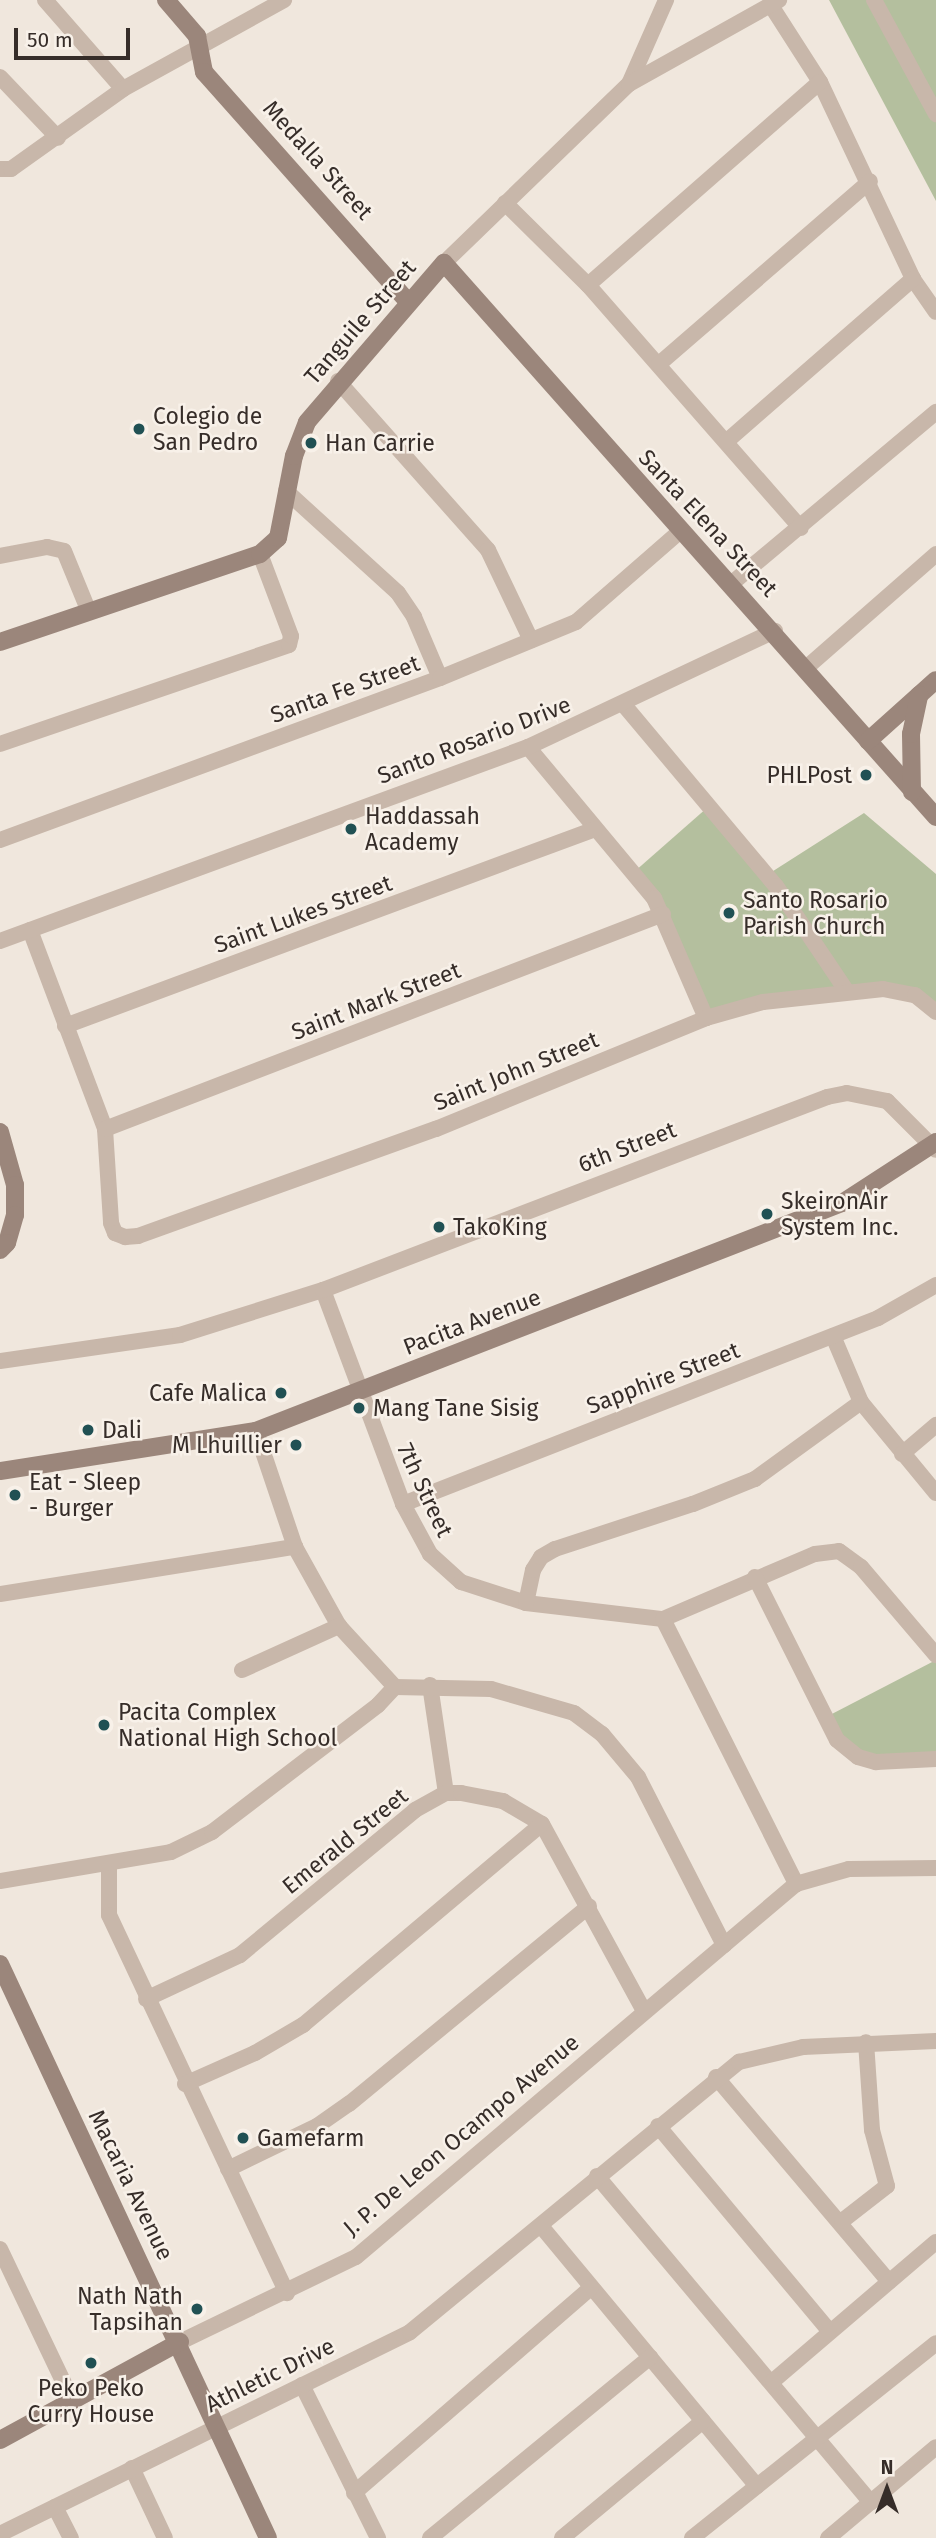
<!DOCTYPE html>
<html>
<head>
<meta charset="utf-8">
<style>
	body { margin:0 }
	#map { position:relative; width:936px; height:2538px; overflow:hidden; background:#f0e7dd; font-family:"Fira Sans",sans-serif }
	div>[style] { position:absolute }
	.green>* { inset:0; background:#b4bf9e }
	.street>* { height:16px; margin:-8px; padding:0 8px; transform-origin:8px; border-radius:8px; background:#c8b7aa }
	.secondary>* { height:18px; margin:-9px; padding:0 9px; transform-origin:9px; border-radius:9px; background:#9b867b }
	.dots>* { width:19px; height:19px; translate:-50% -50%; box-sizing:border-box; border:4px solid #f8f1e9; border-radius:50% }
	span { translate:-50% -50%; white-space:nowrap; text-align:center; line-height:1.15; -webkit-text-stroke:5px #f8f1e9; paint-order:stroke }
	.street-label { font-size:23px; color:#362d29 }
	.poi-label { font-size:23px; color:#362d29 }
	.left { translate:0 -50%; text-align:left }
	.right { translate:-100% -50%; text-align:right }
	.north { position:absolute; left:852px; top:2454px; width:70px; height:70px; -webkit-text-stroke:5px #f8f1e9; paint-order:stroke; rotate:0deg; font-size:19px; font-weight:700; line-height:28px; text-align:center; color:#362d29 }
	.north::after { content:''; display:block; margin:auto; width:24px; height:32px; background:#362d29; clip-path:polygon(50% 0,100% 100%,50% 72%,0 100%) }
	.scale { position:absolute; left:14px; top:28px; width:116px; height:32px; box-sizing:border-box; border:4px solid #362d29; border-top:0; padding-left:9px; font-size:21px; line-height:24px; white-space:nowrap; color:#362d29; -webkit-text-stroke:5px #f8f1e9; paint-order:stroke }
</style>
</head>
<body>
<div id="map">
	<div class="green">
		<i style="clip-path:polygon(829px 0,936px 0,936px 201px)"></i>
		<i style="clip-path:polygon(708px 807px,842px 988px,708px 1010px,634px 872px)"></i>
		<i style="clip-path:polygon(864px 813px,936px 874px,936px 1016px,914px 993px,846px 990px,770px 873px)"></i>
		<i style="clip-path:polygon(936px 1660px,936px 1759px,858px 1757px,828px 1716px)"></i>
	</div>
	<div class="street">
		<i style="left:45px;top:0;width:118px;rotate:48.8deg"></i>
		<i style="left:874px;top:0;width:130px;rotate:61.5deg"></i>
		<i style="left:770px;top:4px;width:93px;rotate:57.3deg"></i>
		<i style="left:820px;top:82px;width:218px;rotate:64.7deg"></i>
		<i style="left:913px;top:279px;width:40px;rotate:55.1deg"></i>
		<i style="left:0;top:77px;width:84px;rotate:46.4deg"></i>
		<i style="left:629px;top:84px;width:92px;rotate:-66.2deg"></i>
		<i style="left:0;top:169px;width:11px"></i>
		<i style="left:11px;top:169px;width:138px;rotate:-35.5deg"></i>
		<i style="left:123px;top:89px;width:184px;rotate:-28.9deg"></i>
		<i style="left:505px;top:203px;width:117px;rotate:44.7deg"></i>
		<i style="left:588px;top:285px;width:323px;rotate:48.8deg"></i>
		<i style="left:444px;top:263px;width:257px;rotate:-44.1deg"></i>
		<i style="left:629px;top:84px;width:172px;rotate:-29.2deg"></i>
		<i style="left:588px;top:285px;width:308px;rotate:-41.2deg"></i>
		<i style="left:659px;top:364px;width:279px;rotate:-40.9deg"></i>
		<i style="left:338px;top:381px;width:226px;rotate:48.4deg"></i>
		<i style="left:488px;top:550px;width:100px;rotate:64.5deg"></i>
		<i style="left:727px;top:441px;width:247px;rotate:-41.1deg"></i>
		<i style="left:286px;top:491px;width:151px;rotate:42.3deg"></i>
		<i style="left:398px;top:593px;width:29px;rotate:56deg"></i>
		<i style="left:414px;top:617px;width:66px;rotate:66.9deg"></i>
		<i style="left:0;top:556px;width:48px;rotate:-10.8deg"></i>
		<i style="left:47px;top:547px;width:17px;rotate:13deg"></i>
		<i style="left:64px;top:551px;width:66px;rotate:67.7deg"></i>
		<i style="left:731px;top:584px;width:268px;rotate:-40deg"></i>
		<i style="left:806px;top:668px;width:173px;rotate:-41.2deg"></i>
		<i style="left:624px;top:705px;width:236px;rotate:50deg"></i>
		<i style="left:776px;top:886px;width:125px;rotate:56.1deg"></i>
		<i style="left:0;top:744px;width:305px;rotate:-18.9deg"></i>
		<i style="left:289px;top:645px;width:9px;rotate:-77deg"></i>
		<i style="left:291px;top:636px;width:88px;rotate:-110.7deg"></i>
		<i style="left:528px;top:747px;width:197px;rotate:50.2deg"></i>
		<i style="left:654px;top:898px;width:131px;rotate:66.6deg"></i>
		<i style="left:0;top:840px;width:469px;rotate:-20.2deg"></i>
		<i style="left:440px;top:678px;width:147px;rotate:-22.4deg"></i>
		<i style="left:576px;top:622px;width:137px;rotate:-41.1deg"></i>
		<i style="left:30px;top:930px;width:213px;rotate:69.3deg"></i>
		<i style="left:105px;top:1129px;width:94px;rotate:86.3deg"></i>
		<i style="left:111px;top:1223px;width:11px;rotate:68deg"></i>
		<i style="left:115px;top:1233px;width:11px;rotate:22deg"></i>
		<i style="left:125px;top:1237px;width:13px;rotate:-4deg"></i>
		<i style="left:138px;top:1236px;width:317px;rotate:-19.8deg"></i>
		<i style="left:436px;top:1129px;width:292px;rotate:-22.3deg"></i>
		<i style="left:706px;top:1018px;width:59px;rotate:-15.7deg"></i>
		<i style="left:763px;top:1002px;width:121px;rotate:-6.2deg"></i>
		<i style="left:883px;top:989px;width:33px;rotate:11deg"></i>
		<i style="left:915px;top:995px;width:27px;rotate:39deg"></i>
		<i style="left:0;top:941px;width:563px;rotate:-20.17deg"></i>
		<i style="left:528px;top:747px;width:273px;rotate:-25.2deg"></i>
		<i style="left:65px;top:1026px;width:565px;rotate:-20.39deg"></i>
		<i style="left:105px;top:1129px;width:598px;rotate:-21.07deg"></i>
		<i style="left:323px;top:1290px;width:228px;rotate:69.5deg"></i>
		<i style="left:403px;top:1504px;width:57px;rotate:61.6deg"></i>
		<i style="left:430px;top:1554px;width:42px;rotate:42.1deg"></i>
		<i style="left:461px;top:1582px;width:68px;rotate:17.9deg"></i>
		<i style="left:526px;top:1603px;width:138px;rotate:6.7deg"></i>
		<i style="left:663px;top:1619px;width:165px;rotate:-23.2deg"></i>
		<i style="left:815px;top:1554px;width:24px;rotate:-7deg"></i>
		<i style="left:839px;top:1551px;width:27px;rotate:36deg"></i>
		<i style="left:861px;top:1567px;width:116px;rotate:49.6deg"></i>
		<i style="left:833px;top:1336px;width:72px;rotate:67deg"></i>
		<i style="left:861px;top:1402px;width:118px;rotate:50.5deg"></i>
		<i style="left:0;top:1361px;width:182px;rotate:-8.2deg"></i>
		<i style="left:180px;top:1335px;width:150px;rotate:-17.5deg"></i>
		<i style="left:323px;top:1290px;width:540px;rotate:-20.95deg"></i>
		<i style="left:827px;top:1097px;width:20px;rotate:-11deg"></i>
		<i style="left:847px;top:1093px;width:41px;rotate:11.3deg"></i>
		<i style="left:887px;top:1101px;width:69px;rotate:45deg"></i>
		<i style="left:256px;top:1431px;width:122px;rotate:71.4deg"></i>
		<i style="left:295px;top:1547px;width:90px;rotate:60.9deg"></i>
		<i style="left:339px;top:1626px;width:83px;rotate:47.4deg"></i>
		<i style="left:902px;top:1454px;width:45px;rotate:-40.5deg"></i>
		<i style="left:403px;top:1504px;width:510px;rotate:-21.38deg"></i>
		<i style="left:878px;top:1318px;width:67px;rotate:-29.6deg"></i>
		<i style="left:755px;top:1577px;width:182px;rotate:63.3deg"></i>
		<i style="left:837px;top:1740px;width:27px;rotate:39deg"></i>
		<i style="left:858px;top:1757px;width:19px;rotate:16deg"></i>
		<i style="left:876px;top:1762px;width:60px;rotate:-2.9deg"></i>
		<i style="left:0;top:1594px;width:299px;rotate:-9.1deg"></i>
		<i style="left:526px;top:1603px;width:34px;rotate:-78deg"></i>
		<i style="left:533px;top:1570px;width:15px;rotate:-58deg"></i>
		<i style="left:541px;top:1557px;width:16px;rotate:-30deg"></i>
		<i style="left:555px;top:1549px;width:145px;rotate:-18.1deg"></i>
		<i style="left:693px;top:1504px;width:67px;rotate:-22deg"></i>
		<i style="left:755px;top:1479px;width:131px;rotate:-36deg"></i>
		<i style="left:663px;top:1619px;width:297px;rotate:63.3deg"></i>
		<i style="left:242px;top:1670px;width:107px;rotate:-24.4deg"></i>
		<i style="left:430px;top:1685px;width:109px;rotate:81.6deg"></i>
		<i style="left:395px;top:1687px;width:96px;rotate:1.2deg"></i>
		<i style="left:491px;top:1689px;width:86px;rotate:16.1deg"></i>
		<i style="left:574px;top:1713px;width:35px;rotate:37deg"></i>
		<i style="left:602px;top:1734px;width:56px;rotate:50.1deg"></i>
		<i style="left:638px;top:1777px;width:189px;rotate:62.9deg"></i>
		<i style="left:109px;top:1863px;width:52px;rotate:90deg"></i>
		<i style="left:109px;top:1915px;width:418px;rotate:64.8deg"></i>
		<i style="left:0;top:1881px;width:173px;rotate:-9.6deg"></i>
		<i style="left:171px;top:1852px;width:46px;rotate:-26deg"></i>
		<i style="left:212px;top:1832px;width:209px;rotate:-37.4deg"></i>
		<i style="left:378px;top:1705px;width:25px;rotate:-47deg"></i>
		<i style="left:146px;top:1999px;width:104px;rotate:-25.1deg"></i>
		<i style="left:240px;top:1955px;width:227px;rotate:-39.6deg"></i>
		<i style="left:415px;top:1810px;width:35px;rotate:-29deg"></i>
		<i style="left:446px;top:1793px;width:15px"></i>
		<i style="left:461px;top:1793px;width:43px;rotate:10.8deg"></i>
		<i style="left:503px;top:1801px;width:45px;rotate:30.5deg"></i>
		<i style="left:542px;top:1824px;width:213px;rotate:61.4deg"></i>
		<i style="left:716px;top:2077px;width:268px;rotate:49.8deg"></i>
		<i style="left:185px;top:2084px;width:77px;rotate:-23.9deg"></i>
		<i style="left:255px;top:2053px;width:56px;rotate:-30.3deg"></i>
		<i style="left:303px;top:2025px;width:312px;rotate:-40.1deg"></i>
		<i style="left:658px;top:2126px;width:268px;rotate:50.1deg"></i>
		<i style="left:228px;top:2169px;width:99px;rotate:-25.8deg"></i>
		<i style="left:317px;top:2126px;width:39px;rotate:-35deg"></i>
		<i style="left:349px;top:2104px;width:311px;rotate:-39.5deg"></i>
		<i style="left:597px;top:2176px;width:426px;rotate:50deg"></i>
		<i style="left:842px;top:2221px;width:57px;rotate:-37.9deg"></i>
		<i style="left:887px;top:2186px;width:58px;rotate:-105deg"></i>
		<i style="left:872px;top:2130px;width:88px;rotate:-93.9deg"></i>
		<i style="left:541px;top:2226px;width:338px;rotate:50.3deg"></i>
		<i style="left:0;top:2249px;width:167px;rotate:64.5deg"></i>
		<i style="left:180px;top:2342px;width:195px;rotate:-25.8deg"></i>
		<i style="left:356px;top:2257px;width:577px;rotate:-40.29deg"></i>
		<i style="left:796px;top:1884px;width:55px;rotate:-15.8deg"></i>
		<i style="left:849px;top:1869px;width:87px;rotate:-0.7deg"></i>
		<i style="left:773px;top:2381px;width:214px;rotate:-40.5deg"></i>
		<i style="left:302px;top:2385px;width:171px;rotate:63.6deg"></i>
		<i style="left:132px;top:2468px;width:77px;rotate:64.8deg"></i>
		<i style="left:354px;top:2493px;width:313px;rotate:-40.9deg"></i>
		<i style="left:55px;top:2507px;width:35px;rotate:63deg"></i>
		<i style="left:0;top:2534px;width:457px;rotate:-26.2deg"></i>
		<i style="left:410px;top:2332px;width:426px;rotate:-39.4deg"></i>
		<i style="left:739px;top:2062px;width:66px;rotate:-13.2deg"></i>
		<i style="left:803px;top:2047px;width:133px;rotate:-2.6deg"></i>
		<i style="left:430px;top:2538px;width:285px;rotate:-39.4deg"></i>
		<i style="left:562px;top:2538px;width:183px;rotate:-39.7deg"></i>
		<i style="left:692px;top:2538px;width:312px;rotate:-38.6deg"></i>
		<i style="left:828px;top:2538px;width:141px;rotate:-40.1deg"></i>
	</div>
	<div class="secondary">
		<i style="left:166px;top:0;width:48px;rotate:49.3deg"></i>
		<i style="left:197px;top:36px;width:37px;rotate:79deg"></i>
		<i style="left:204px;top:72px;width:307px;rotate:48.4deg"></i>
		<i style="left:0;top:642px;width:274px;rotate:-18.7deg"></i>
		<i style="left:260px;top:554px;width:24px;rotate:-42deg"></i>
		<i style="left:278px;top:538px;width:84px;rotate:-79deg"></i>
		<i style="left:294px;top:456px;width:36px;rotate:-69deg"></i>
		<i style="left:307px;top:422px;width:210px;rotate:-49.3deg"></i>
		<i style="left:444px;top:263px;width:741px;rotate:48.39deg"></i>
		<i style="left:868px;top:741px;width:91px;rotate:-41.9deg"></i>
		<i style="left:912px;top:792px;width:58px;rotate:-91deg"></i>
		<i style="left:911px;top:734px;width:40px;rotate:-78deg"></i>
		<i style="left:0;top:1132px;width:55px;rotate:74.2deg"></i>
		<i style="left:15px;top:1185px;width:30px;rotate:90deg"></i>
		<i style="left:15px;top:1215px;width:29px;rotate:106deg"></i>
		<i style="left:7px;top:1243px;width:10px;rotate:135deg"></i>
		<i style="left:0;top:1471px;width:259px;rotate:-8.9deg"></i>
		<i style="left:256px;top:1431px;width:629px;rotate:-21.26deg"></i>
		<i style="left:842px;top:1203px;width:112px;rotate:-33deg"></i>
		<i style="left:0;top:1964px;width:633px;rotate:64.97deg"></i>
		<i style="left:0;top:2440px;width:205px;rotate:-28.6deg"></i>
	</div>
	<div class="dots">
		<i style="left:139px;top:429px;background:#215154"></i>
		<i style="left:311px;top:443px;background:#215154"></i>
		<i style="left:866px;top:775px;background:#215154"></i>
		<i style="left:351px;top:829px;background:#215154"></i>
		<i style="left:729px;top:913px;background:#215154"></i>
		<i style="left:767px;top:1214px;background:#215154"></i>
		<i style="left:439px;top:1227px;background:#215154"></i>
		<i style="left:281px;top:1393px;background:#215154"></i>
		<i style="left:359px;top:1408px;background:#215154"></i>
		<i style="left:88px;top:1430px;background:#215154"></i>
		<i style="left:296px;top:1445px;background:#215154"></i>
		<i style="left:15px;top:1495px;background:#215154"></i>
		<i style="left:104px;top:1725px;background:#215154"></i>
		<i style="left:243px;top:2138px;background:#215154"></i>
		<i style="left:197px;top:2309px;background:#215154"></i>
		<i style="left:91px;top:2363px;background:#215154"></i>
	</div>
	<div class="street-label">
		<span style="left:318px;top:160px;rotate:48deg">Medalla Street</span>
		<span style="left:360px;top:322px;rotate:-49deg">Tanguile Street</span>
		<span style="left:708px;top:523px;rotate:47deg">Santa Elena Street</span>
		<span style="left:345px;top:689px;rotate:-20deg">Santa Fe Street</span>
		<span style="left:474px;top:740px;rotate:-21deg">Santo Rosario Drive</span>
		<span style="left:303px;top:914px;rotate:-20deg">Saint Lukes Street</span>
		<span style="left:376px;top:1001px;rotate:-21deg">Saint Mark Street</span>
		<span style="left:516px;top:1071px;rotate:-22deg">Saint John Street</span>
		<span style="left:627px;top:1147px;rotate:-21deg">6th Street</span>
		<span style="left:472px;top:1322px;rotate:-21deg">Pacita Avenue</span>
		<span style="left:663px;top:1378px;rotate:-21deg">Sapphire Street</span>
		<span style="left:425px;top:1490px;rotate:65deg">7th Street</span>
		<span style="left:345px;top:1841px;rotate:-39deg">Emerald Street</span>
		<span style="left:461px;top:2135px;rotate:-40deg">J. P. De Leon Ocampo Avenue</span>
		<span style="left:131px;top:2185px;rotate:64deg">Macaria Avenue</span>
		<span style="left:270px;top:2375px;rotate:-26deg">Athletic Drive</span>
	</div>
	<div class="poi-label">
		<span class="left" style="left:153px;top:429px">Colegio de<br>San Pedro</span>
		<span class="left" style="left:325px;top:443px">Han Carrie</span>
		<span class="right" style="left:852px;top:775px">PHLPost</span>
		<span class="left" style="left:365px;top:829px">Haddassah<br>Academy</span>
		<span class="left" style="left:743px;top:913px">Santo Rosario<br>Parish Church</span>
		<span class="left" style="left:781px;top:1214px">SkeironAir<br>System Inc.</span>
		<span class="left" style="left:453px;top:1227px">TakoKing</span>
		<span class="right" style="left:267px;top:1393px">Cafe Malica</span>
		<span class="left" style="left:373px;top:1408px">Mang Tane Sisig</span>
		<span class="left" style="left:102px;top:1430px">Dali</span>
		<span class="right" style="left:282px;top:1445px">M Lhuillier</span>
		<span class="left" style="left:29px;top:1495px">Eat - Sleep<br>- Burger</span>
		<span class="left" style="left:118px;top:1725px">Pacita Complex<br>National High School</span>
		<span class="left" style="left:257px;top:2138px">Gamefarm</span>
		<span class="right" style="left:183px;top:2309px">Nath Nath<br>Tapsihan</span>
		<span style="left:91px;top:2401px">Peko Peko<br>Curry House</span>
	</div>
	<div class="north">N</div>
	<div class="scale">50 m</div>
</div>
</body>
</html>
